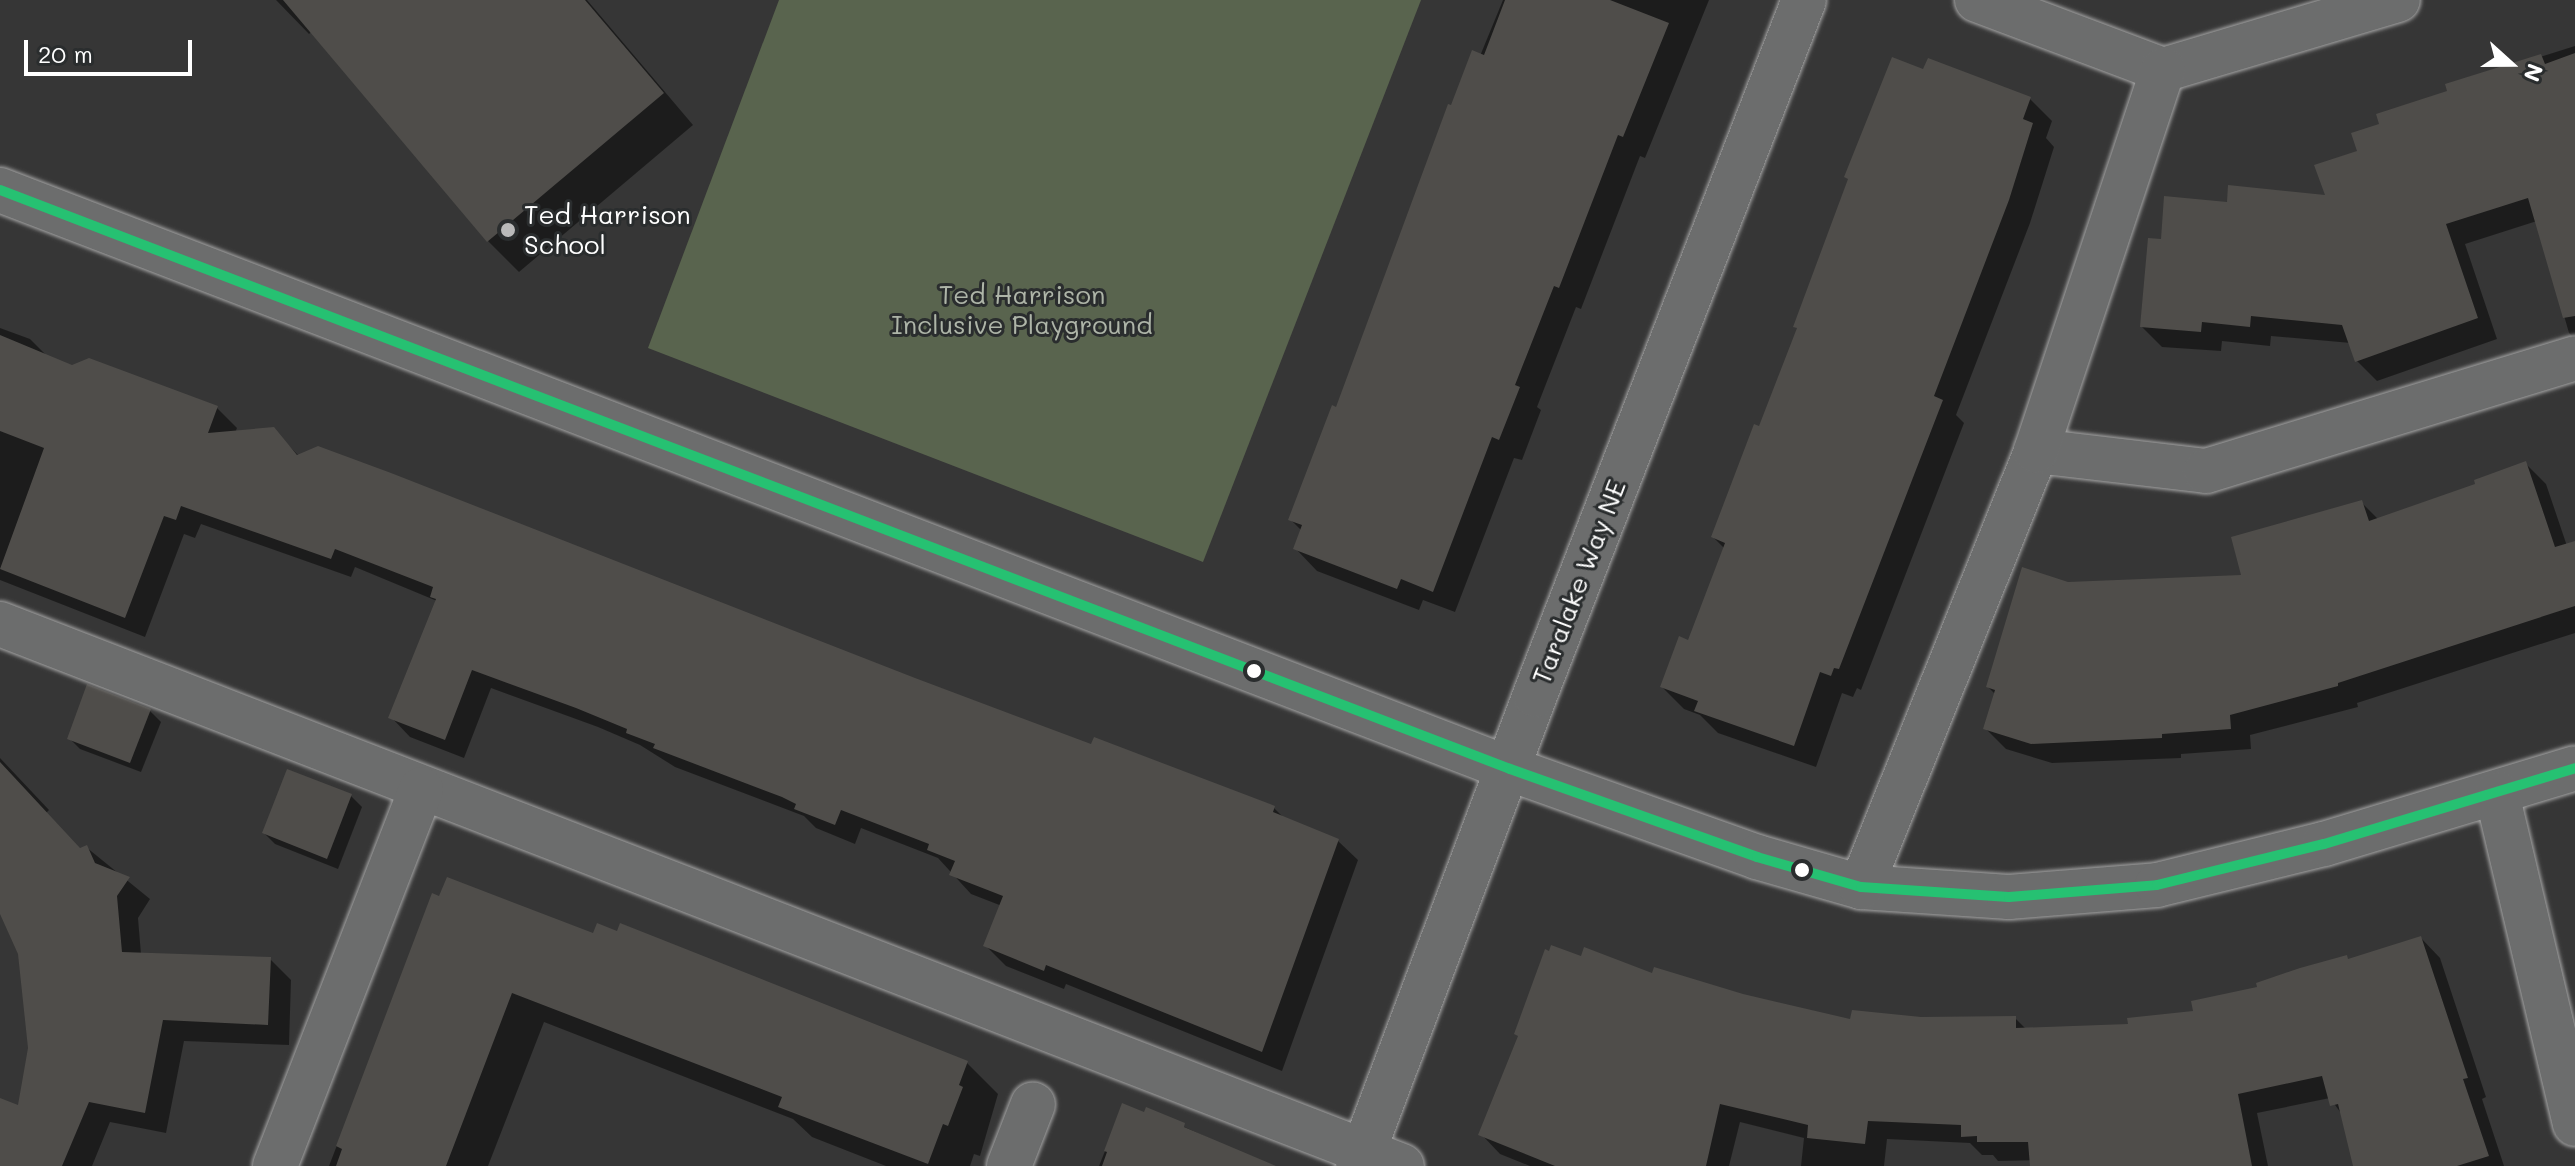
<!DOCTYPE html>
<html>
<head>
<meta charset="utf-8">
<style>
	body { margin:0 }
	#map { position:relative; width:2575px; height:1166px; overflow:hidden; background:#363636; font-family:Mali,sans-serif }
	div>[style] { position:absolute }
	.green>* { inset:0; background:#59644e }
	.shadow>* { inset:0; background:#0007 }
	.building>* { inset:0; background:#4f4d4a }
	.roads { filter:drop-shadow(0 0 2px #a5a5a5) drop-shadow(0 0 2px #a5a5a5) }
	.minor>* { height:44px; margin:-22px; padding:0 22px; transform-origin:22px; border-radius:22px; background:#6c6d6d }
	.bus-1>* { height:10px; margin:-5px; padding:0 5px; transform-origin:5px; border-radius:5px; background:#26c172 }
	.dots>* { width:22px; height:22px; translate:-50% -50%; box-sizing:border-box; border:4px solid #2a2d2e; border-radius:50% }
	span { translate:-50% -50%; white-space:nowrap; text-align:center; line-height:1.15; -webkit-text-stroke:6px #2a2d2e; paint-order:stroke }
	.poi-label { font-size:26px; color:#fff }
	.left { translate:0 -50%; text-align:left }
	.park-label { font-size:26px; color:#aeb5a8 }
	.street-label { font-size:26px; color:#fff }
	.north { position:absolute; left:2471px; top:24px; width:80px; height:80px; -webkit-text-stroke:6px #2a2d2e; paint-order:stroke; rotate:111deg; font-size:22px; font-weight:700; line-height:32px; text-align:center; color:#fff }
	.north::after { content:''; display:block; margin:auto; width:28px; height:36px; background:#fff; clip-path:polygon(50% 0,100% 100%,50% 72%,0 100%) }
	.scale { position:absolute; left:24px; top:40px; width:168px; height:36px; box-sizing:border-box; border:4px solid #fff; border-top:0; padding-left:10px; font-size:24px; line-height:28px; white-space:nowrap; color:#fff; -webkit-text-stroke:6px #2a2d2e; paint-order:stroke }
</style>
</head>
<body>
<div id="map">
	<div class="green">
		<i style="clip-path:polygon(779px 0,1421px 0,1203px 562px,648px 348px)"></i>
	</div>
	<div class="shadow">
		<i style="clip-path:polygon(276px 0,587px 0,693px 125px,519px 272px,488px 241px,312px 31px,309px 34px)"></i>
		<i style="clip-path:polygon(1503px 0,1709px 0,1645px 158px,1640px 156px,1581px 309px,1576px 307px,1537px 407px,1541px 410px,1522px 460px,1514px 458px,1455px 612px,1423px 600px,1419px 610px,1317px 571px,1295px 548px,1302px 531px,1290px 519px,1337px 409px,1452px 108px,1480px 56px)"></i>
		<i style="clip-path:polygon(2575px 46px,2575px 339px,2569px 333px,2537px 221px,2465px 244px,2497px 339px,2377px 381px,2357px 361px,2351px 343px,2271px 336px,2270px 346px,2222px 341px,2221px 351px,2162px 347px,2142px 327px,2163px 241px,2228px 204px,2328px 197px,2381px 125px,2449px 92px,2447px 86px)"></i>
		<i style="clip-path:polygon(1924px 72px,2030px 99px,2052px 121px,2046px 138px,2054px 147px,2030px 223px,1956px 415px,1964px 423px,1861px 690px,1857px 688px,1853px 697px,1842px 693px,1816px 767px,1718px 733px,1700px 715px,1684px 709px,1662px 687px,1689px 642px,1725px 549px,1713px 537px)"></i>
		<i style="clip-path:polygon(0 328px,30px 339px,49px 358px,72px 367px,217px 408px,237px 428px,235px 433px,273px 430px,299px 456px,1092px 746px,1274px 808px,1285px 819px,1338px 841px,1358px 860px,1282px 1071px,1066px 984px,1064px 989px,1006px 966px,986px 946px,1002px 906px,971px 894px,938px 858px,861px 828px,855px 844px,816px 828px,804px 816px,675px 767px,640px 745px,598px 727px,491px 688px,464px 758px,410px 737px,391px 717px,437px 601px,355px 567px,351px 577px,201px 524px,195px 538px,184px 534px,145px 637px,0 580px)"></i>
		<i style="clip-path:polygon(2526px 464px,2546px 484px,2567px 546px,2575px 543px,2575px 633px,2357px 703px,2358px 707px,2250px 735px,2251px 749px,2181px 754px,2181px 758px,2052px 763px,2006px 749px,1986px 729px,1996px 695px,1988px 687px,2068px 584px,2244px 577px,2361px 502px,2379px 520px,2477px 486px)"></i>
		<i style="clip-path:polygon(150px 711px,161px 722px,141px 772px,80px 749px,69px 738px)"></i>
		<i style="clip-path:polygon(0 758px,49px 810px,46px 813px,80px 849px,86px 847px,150px 899px,138px 918px,141px 954px,270px 959px,291px 980px,289px 1045px,184px 1041px,166px 1133px,110px 1122px,92px 1166px,0 1166px,0 1100px,20px 1108px,30px 1048px,20px 954px,0 909px)"></i>
		<i style="clip-path:polygon(351px 796px,362px 807px,338px 869px,275px 844px,264px 833px)"></i>
		<i style="clip-path:polygon(433px 896px,594px 935px,967px 1063px,998px 1094px,980px 1156px,974px 1154px,970px 1166px,886px 1166px,812px 1137px,793px 1119px,544px 1022px,488px 1166px,329px 1166px)"></i>
		<i style="clip-path:polygon(2421px 938px,2440px 958px,2486px 1097px,2482px 1099px,2504px 1166px,2355px 1166px,2343px 1116px,2330px 1098px,2257px 1113px,2268px 1166px,2055px 1166px,2049px 1160px,1998px 1161px,1993px 1155px,1982px 1155px,1970px 1143px,1887px 1139px,1884px 1166px,1801px 1166px,1804px 1138px,1740px 1122px,1729px 1166px,1530px 1166px,1500px 1154px,1481px 1134px,1582px 958px,1851px 1022px,2015px 1018px,2027px 1030px,2130px 1026px,2195px 1012px)"></i>
		<i style="clip-path:polygon(1123px 1106px,1146px 1115px,1147px 1110px,1222px 1144px,1244px 1166px,1099px 1166px)"></i>
	</div>
	<div class="building">
		<i style="clip-path:polygon(283px 0,585px 0,664px 93px,487px 242px)"></i>
		<i style="clip-path:polygon(1505px 0,1610px 0,1669px 23px,1623px 137px,1618px 135px,1559px 288px,1554px 286px,1515px 385px,1520px 387px,1499px 440px,1492px 437px,1433px 592px,1401px 579px,1397px 589px,1293px 549px,1302px 525px,1288px 520px,1332px 405px,1336px 407px,1448px 104px,1451px 105px,1472px 50px,1484px 55px)"></i>
		<i style="clip-path:polygon(2575px 53px,2575px 316px,2563px 318px,2528px 198px,2446px 224px,2478px 318px,2355px 362px,2342px 325px,2251px 316px,2250px 327px,2202px 322px,2201px 332px,2140px 327px,2148px 238px,2161px 239px,2164px 196px,2227px 202px,2228px 185px,2325px 195px,2314px 165px,2357px 151px,2351px 133px,2379px 124px,2376px 114px,2447px 91px,2445px 84px,2541px 54px,2545px 64px)"></i>
		<i style="clip-path:polygon(1892px 57px,1923px 69px,1928px 58px,2031px 97px,2023px 119px,2033px 123px,2009px 200px,1934px 396px,1943px 400px,1839px 669px,1834px 668px,1831px 676px,1820px 672px,1794px 746px,1694px 711px,1698px 701px,1660px 687px,1679px 636px,1688px 640px,1725px 543px,1711px 537px,1754px 424px,1759px 426px,1797px 328px,1793px 327px,1848px 179px,1844px 177px)"></i>
		<i style="clip-path:polygon(0 335px,72px 365px,89px 358px,218px 406px,208px 433px,274px 427px,297px 455px,318px 446px,391px 473px,915px 678px,1091px 744px,1094px 737px,1275px 806px,1273px 812px,1339px 839px,1262px 1052px,1046px 965px,1044px 971px,983px 946px,1003px 896px,949px 875px,955px 861px,927px 850px,929px 844px,841px 810px,835px 825px,794px 809px,796px 804px,782px 797px,653px 748px,655px 744px,626px 733px,627px 729px,576px 708px,472px 670px,445px 740px,388px 718px,436px 599px,430px 597px,433px 587px,335px 549px,331px 559px,181px 506px,176px 520px,164px 516px,125px 618px,0 569px,44px 448px,0 431px)"></i>
		<i style="clip-path:polygon(2526px 461px,2555px 547px,2575px 541px,2575px 606px,2338px 683px,2338px 686px,2230px 715px,2231px 729px,2162px 734px,2162px 738px,2031px 744px,1983px 729px,1995px 690px,1986px 687px,2022px 567px,2068px 582px,2241px 575px,2231px 537px,2362px 500px,2369px 521px,2475px 484px,2474px 480px)"></i>
		<i style="clip-path:polygon(87px 684px,151px 709px,130px 763px,67px 739px)"></i>
		<i style="clip-path:polygon(0 762px,80px 848px,87px 845px,95px 863px,130px 877px,117px 896px,122px 952px,271px 957px,268px 1025px,163px 1020px,145px 1113px,89px 1102px,62px 1166px,0 1166px,0 1098px,18px 1105px,28px 1048px,18px 954px,0 914px)"></i>
		<i style="clip-path:polygon(287px 769px,352px 794px,327px 859px,262px 833px)"></i>
		<i style="clip-path:polygon(447px 877px,593px 933px,597px 923px,617px 931px,620px 923px,968px 1061px,959px 1085px,963px 1087px,948px 1126px,943px 1124px,928px 1164px,778px 1107px,782px 1097px,512px 993px,446px 1166px,336px 1166px,342px 1149px,336px 1146px,432px 893px,439px 896px)"></i>
		<i style="clip-path:polygon(2421px 936px,2468px 1078px,2463px 1079px,2489px 1156px,2457px 1166px,2353px 1166px,2338px 1104px,2330px 1106px,2322px 1076px,2238px 1094px,2252px 1166px,2030px 1166px,2028px 1142px,1977px 1142px,1977px 1136px,1961px 1137px,1961px 1125px,1868px 1121px,1865px 1144px,1807px 1138px,1808px 1125px,1720px 1104px,1706px 1166px,1555px 1166px,1478px 1135px,1518px 1036px,1514px 1034px,1545px 949px,1549px 951px,1551px 945px,1581px 956px,1584px 947px,1652px 973px,1654px 967px,1743px 994px,1850px 1019px,1852px 1010px,1921px 1017px,2016px 1016px,2016px 1028px,2128px 1024px,2127px 1018px,2193px 1011px,2191px 1001px,2257px 987px,2256px 983px,2300px 968px,2347px 955px,2348px 959px)"></i>
		<i style="clip-path:polygon(1122px 1103px,1144px 1112px,1146px 1107px,1185px 1123px,1184px 1127px,1276px 1166px,1102px 1166px,1107px 1152px,1104px 1151px)"></i>
	</div>
	<div class="roads">
		<div class="minor">
			<i style="left:1977px;top:0;width:199px;rotate:20.6deg"></i>
			<i style="left:2163px;top:70px;width:245px;rotate:-16.6deg"></i>
			<i style="left:0;top:190px;width:1617px;rotate:20.98deg"></i>
			<i style="left:1510px;top:769px;width:262px;rotate:19.6deg"></i>
			<i style="left:1757px;top:857px;width:108px;rotate:16.1deg"></i>
			<i style="left:1861px;top:887px;width:148px;rotate:3.9deg"></i>
			<i style="left:2009px;top:897px;width:148px;rotate:-4.6deg"></i>
			<i style="left:2157px;top:885px;width:172px;rotate:-13.8deg"></i>
			<i style="left:2324px;top:844px;width:262px;rotate:-16.8deg"></i>
			<i style="left:2036px;top:451px;width:171px;rotate:6.7deg"></i>
			<i style="left:2206px;top:471px;width:386px;rotate:-17deg"></i>
			<i style="left:0;top:624px;width:1503px;rotate:21.14deg"></i>
			<i style="left:2497px;top:794px;width:339px;rotate:76.7deg"></i>
			<i style="left:1861px;top:887px;width:470px;rotate:-68.1deg"></i>
			<i style="left:2036px;top:451px;width:402px;rotate:-71.6deg"></i>
			<i style="left:275px;top:1166px;width:404px;rotate:-68.8deg"></i>
			<i style="left:1009px;top:1166px;width:66px;rotate:-68.8deg"></i>
			<i style="left:1358px;top:1166px;width:503px;rotate:-69.4deg"></i>
			<i style="left:1535px;top:695px;width:745px;rotate:-68.84deg"></i>
		</div>
	</div>
	<div class="bus-1">
		<i style="left:0;top:190px;width:1617px;rotate:20.98deg"></i>
		<i style="left:1510px;top:769px;width:262px;rotate:19.6deg"></i>
		<i style="left:1757px;top:857px;width:108px;rotate:16.1deg"></i>
		<i style="left:1861px;top:887px;width:148px;rotate:3.9deg"></i>
		<i style="left:2009px;top:897px;width:148px;rotate:-4.6deg"></i>
		<i style="left:2157px;top:885px;width:172px;rotate:-13.8deg"></i>
		<i style="left:2324px;top:844px;width:262px;rotate:-16.8deg"></i>
	</div>
	<div class="dots">
		<i style="left:508px;top:230px;background:#b9b9b9"></i>
		<i style="left:1254px;top:671px;background:#fff"></i>
		<i style="left:1802px;top:870px;background:#fff"></i>
	</div>
	<div class="poi-label">
		<span class="left" style="left:524px;top:230px">Ted Harrison<br>School</span>
	</div>
	<div class="park-label">
		<span style="left:1022px;top:310px">Ted Harrison<br>Inclusive Playground</span>
	</div>
	<div class="street-label">
		<span style="left:1579px;top:582px;rotate:-69deg">Taralake Way NE</span>
	</div>
	<div class="north">N</div>
	<div class="scale">20 m</div>
</div>
</body>
</html>
